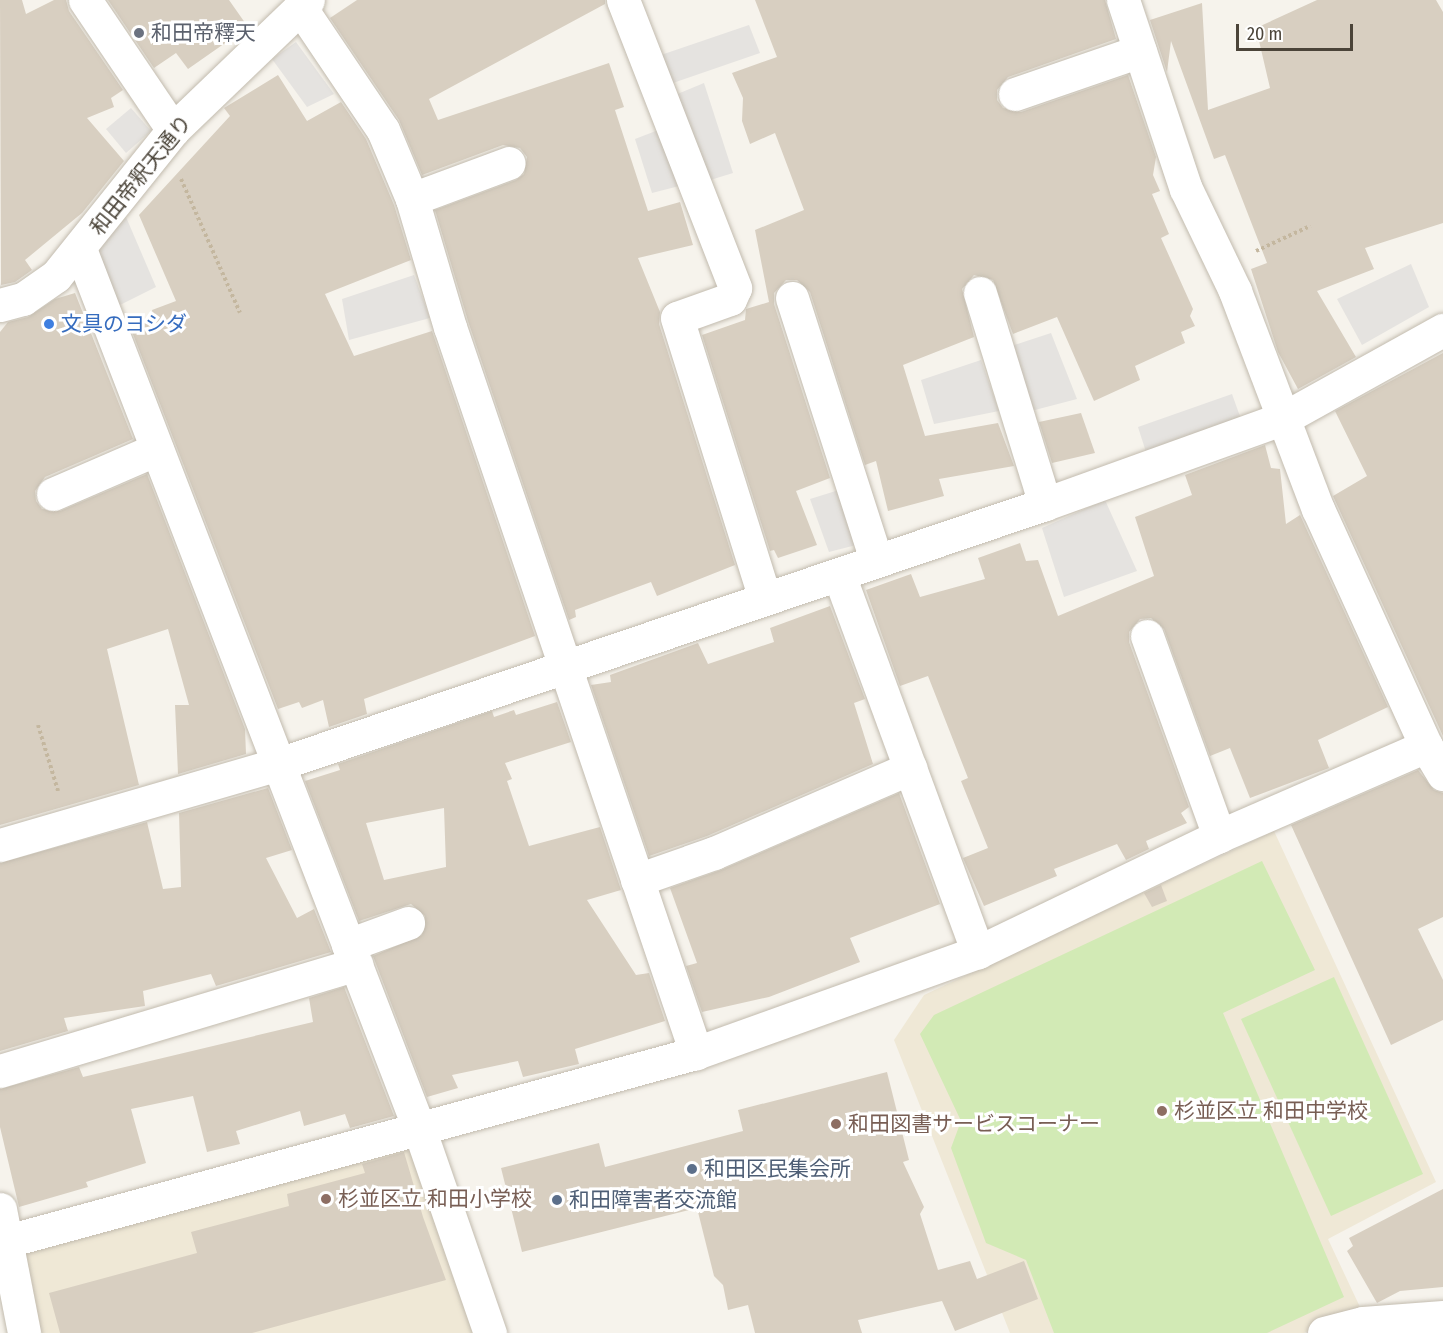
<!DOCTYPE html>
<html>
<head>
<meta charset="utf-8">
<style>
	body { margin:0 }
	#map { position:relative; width:1443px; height:1333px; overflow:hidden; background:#f6f3ec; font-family:"Fira Sans Condensed","Noto Sans JP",sans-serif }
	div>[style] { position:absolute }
	.education>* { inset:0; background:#efe8d6 }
	.green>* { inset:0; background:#d2eab5 }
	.parking>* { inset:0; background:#e5e3e0 }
	.building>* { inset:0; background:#d8cfc1 }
	.path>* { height:4px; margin-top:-2px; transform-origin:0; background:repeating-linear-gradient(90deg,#c4b79f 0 3px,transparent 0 6px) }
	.roads { filter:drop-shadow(0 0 2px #c2bbae) drop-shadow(0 0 2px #c2bbae) }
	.minor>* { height:33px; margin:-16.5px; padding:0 16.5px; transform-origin:16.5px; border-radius:16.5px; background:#fff }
	.dots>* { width:16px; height:16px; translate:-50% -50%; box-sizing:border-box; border:3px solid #fff; border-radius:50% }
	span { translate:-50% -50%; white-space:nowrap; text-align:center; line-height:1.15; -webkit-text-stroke:6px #fff; paint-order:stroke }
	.worship-label { font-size:21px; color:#5b616d }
	.left { translate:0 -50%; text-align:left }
	.street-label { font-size:21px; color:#4b4439 }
	.shop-label { font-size:21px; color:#366cbe }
	.education-label { font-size:21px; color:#785e54 }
	.service-label { font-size:21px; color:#4e5e75 }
	.scale { position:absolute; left:1236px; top:24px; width:117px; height:27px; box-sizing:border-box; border:3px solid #4b4439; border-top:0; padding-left:8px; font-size:18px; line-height:21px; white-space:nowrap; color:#4b4439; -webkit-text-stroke:4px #fff; paint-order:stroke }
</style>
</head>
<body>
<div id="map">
	<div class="education">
		<i style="clip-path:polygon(1274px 831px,1436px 1182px,1328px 1239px,1360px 1307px,1304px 1333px,1010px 1333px,894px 1040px,924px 995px)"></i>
		<i style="clip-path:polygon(414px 1146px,479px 1333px,39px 1333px,25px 1251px)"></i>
	</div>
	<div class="green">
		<i style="clip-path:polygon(1262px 861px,1315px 970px,1223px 1013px,1344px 1297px,1267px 1333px,1054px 1333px,1026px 1260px,986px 1243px,951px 1148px,961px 1121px,920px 1034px,934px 1015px)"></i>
		<i style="clip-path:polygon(1334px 977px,1423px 1174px,1331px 1216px,1241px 1019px)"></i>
	</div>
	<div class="parking">
		<i style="clip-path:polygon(749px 25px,760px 53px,670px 84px,658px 56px)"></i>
		<i style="clip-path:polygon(296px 42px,334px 94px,307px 107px,272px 59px)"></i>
		<i style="clip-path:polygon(704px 83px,733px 173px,707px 181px,675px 95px)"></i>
		<i style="clip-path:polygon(131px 108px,151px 131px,126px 153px,106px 129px)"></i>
		<i style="clip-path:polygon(661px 129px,683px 185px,652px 193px,635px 139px)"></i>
		<i style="clip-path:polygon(126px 217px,156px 287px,118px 306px,97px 249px)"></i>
		<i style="clip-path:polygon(1411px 264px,1429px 307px,1362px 345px,1337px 299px)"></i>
		<i style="clip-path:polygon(414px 275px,430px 318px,349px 340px,342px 299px)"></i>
		<i style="clip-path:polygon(1051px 333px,1077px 399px,1031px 411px,1008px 347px)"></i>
		<i style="clip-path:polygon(981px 360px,999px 411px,934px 424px,921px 380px)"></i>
		<i style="clip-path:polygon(1232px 394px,1242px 422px,1146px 452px,1138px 427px)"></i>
		<i style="clip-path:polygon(839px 490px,860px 544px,829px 552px,810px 499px)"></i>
		<i style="clip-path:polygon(1105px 500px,1137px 571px,1064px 597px,1042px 528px)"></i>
	</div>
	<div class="building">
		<i style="clip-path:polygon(0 0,22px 0,26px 14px,54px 0,66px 0,69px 11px,123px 90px,111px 98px,114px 107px,87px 118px,124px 161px,82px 213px,25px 260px,32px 270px,15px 282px,1px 285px)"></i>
		<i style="clip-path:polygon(108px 0,229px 0,248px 27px,188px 69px,176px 53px,154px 68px)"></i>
		<i style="clip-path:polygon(357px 0,605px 0,605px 4px,429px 99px,438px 120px,609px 63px,624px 107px,615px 110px,648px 211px,680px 202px,693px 245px,638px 258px,660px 312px,659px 324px,735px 565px,657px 596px,651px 582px,575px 610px,576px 617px,569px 620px,468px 321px,435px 210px,516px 180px,524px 174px,527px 157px,520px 148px,503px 145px,422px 175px,399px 120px,330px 18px)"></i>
		<i style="clip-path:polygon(755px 0,1105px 0,1116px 39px,1008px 77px,997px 90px,997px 100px,1003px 108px,1021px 112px,1128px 75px,1156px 157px,1153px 175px,1160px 191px,1152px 194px,1169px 234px,1161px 238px,1193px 309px,1190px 316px,1195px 326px,1181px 332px,1185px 343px,1135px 366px,1140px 380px,1094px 401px,1057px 317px,1013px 334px,993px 280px,974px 275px,962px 289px,974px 337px,903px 365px,925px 436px,998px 423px,1014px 466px,939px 479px,944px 496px,888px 511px,876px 461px,865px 465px,810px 292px,797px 280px,786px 280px,774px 293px,774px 304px,830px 478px,796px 491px,817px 545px,778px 558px,774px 550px,770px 551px,702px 335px,745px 320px,746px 309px,769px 302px,755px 230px,804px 210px,775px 133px,750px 144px,742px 121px,743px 98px,732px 73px,777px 57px)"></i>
		<i style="clip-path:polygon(1317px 0,1436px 0,1443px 12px,1443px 223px,1365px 248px,1374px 269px,1317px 291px,1356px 357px,1298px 389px,1278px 352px,1251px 269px,1267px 263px,1225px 155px,1214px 159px,1171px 41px,1167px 72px,1150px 20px,1202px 3px,1208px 110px,1270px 88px,1256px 28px)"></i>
		<i style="clip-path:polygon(278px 75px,307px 121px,341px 102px,366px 139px,394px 205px,411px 260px,325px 294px,354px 356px,432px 331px,535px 636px,364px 699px,367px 714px,329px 727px,323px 700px,302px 708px,299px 702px,278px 709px,131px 329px,154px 319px,152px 310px,176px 301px,139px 215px,230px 116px,224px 108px)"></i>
		<i style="clip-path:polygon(75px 293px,133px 439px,45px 477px,35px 491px,36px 501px,42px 509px,60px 511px,147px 474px,245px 729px,246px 754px,178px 774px,175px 705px,189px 705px,168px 629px,107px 649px,139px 785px,0 825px,0 332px,8px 322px,28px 317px,55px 299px)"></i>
		<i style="clip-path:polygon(1443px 353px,1443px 736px,1333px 496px,1367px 476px,1335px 411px)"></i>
		<i style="clip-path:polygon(1081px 413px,1095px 453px,1052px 463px,1039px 422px)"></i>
		<i style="clip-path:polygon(1265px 445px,1271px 468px,1280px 469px,1286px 524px,1300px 515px,1388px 707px,1318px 740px,1329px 768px,1250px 798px,1230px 748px,1210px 756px,1164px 629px,1151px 618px,1140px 619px,1129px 632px,1129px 642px,1189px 807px,1181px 813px,1187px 823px,1146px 841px,1149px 849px,1126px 860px,1117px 844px,1054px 869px,1057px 876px,984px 906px,963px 858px,988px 848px,961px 781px,968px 778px,928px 676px,900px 686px,866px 590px,911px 574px,920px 597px,985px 579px,978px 558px,1020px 543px,1026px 561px,1038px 560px,1058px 616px,1154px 576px,1135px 517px,1192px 495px,1185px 475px)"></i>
		<i style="clip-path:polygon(830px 606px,865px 699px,854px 703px,873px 764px,707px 836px,649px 856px,591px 685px,611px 682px,610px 675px,698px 643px,708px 664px,774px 642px,770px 628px)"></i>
		<i style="clip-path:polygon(evenodd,557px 702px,571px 742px,505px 763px,512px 779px,507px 781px,529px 846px,600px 827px,621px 890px,587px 900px,636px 975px,649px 973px,665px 1021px,575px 1049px,579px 1064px,523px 1077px,518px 1061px,452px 1075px,458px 1088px,427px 1097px,373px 956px,422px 935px,425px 916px,411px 904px,359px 921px,305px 781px,340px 770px,338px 764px,492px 711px,494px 717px,514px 710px,516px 715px,557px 702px,444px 808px,446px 867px,384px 880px,366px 823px,444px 808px)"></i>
		<i style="clip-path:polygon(1418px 770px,1434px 790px,1443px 793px,1443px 917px,1418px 929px,1443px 980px,1443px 1020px,1391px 1045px,1291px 825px)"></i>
		<i style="clip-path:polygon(268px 788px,292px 850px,266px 858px,297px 918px,314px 909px,331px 952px,216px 986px,211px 974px,143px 991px,145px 1006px,64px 1018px,68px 1031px,0 1051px,0 863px,147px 822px,163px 889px,181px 887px,179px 813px)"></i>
		<i style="clip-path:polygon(899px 793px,940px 904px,850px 938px,860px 962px,769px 997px,702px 1012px,686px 966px,697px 963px,670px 888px,721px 870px)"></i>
		<i style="clip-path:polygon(1161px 885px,1167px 901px,1152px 907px,1144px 893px)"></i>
		<i style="clip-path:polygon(344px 987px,394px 1116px,350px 1128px,345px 1114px,304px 1126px,300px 1111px,236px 1131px,240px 1144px,207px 1152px,193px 1096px,131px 1109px,146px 1163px,86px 1182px,88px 1187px,19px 1207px,0 1127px,0 1089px,79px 1067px,83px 1077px,313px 1022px,309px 998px)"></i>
		<i style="clip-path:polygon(887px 1072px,909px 1160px,903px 1162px,924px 1207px,920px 1214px,938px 1270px,970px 1261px,977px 1279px,1024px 1261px,1038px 1299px,955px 1331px,942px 1301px,858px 1320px,862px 1333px,755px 1333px,748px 1305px,728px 1310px,723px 1285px,714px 1276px,697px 1208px,522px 1252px,501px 1168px,599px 1143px,605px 1167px,743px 1131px,738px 1110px)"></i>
		<i style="clip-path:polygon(404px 1152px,423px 1217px,446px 1280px,252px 1333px,60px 1333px,49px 1293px,197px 1253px,191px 1232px,289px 1206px,287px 1194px,365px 1173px,362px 1164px)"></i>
		<i style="clip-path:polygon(1443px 1189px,1443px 1287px,1400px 1291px,1377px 1303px,1347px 1251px,1353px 1246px,1349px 1238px)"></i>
	</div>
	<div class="path">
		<i style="left:181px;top:179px;width:146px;rotate:66.2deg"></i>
		<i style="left:1256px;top:251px;width:60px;rotate:-24.8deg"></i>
		<i style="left:38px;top:725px;width:69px;rotate:73.1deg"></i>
	</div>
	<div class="roads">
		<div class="minor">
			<i style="left:85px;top:0;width:157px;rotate:55.9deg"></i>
			<i style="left:623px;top:0;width:309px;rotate:68.7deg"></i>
			<i style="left:735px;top:288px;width:12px;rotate:114deg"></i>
			<i style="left:730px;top:299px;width:56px;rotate:160.3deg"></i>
			<i style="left:677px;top:318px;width:294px;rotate:72.6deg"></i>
			<i style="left:1123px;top:0;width:199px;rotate:71.6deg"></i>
			<i style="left:1186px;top:189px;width:113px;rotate:64.3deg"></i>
			<i style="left:1235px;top:291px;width:233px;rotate:69.2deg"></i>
			<i style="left:1318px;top:509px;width:260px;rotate:65.5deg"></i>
			<i style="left:1426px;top:746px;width:33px;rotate:59deg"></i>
			<i style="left:300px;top:7px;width:148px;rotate:56deg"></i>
			<i style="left:383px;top:130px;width:75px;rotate:67.2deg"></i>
			<i style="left:412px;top:199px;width:134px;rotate:73.5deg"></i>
			<i style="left:450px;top:327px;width:767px;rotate:71.28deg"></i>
			<i style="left:1015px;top:94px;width:132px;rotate:-19deg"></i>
			<i style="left:412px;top:199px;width:103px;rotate:-20.4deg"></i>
			<i style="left:80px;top:249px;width:945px;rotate:68.92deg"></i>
			<i style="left:420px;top:1131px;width:214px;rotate:70.9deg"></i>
			<i style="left:980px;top:293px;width:221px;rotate:72.9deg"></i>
			<i style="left:792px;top:298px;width:275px;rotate:72.2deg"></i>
			<i style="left:0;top:305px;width:24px;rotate:-15deg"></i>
			<i style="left:23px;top:299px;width:40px;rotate:-34.9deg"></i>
			<i style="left:56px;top:276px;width:187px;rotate:-51.3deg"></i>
			<i style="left:173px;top:130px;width:187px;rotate:-43.9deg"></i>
			<i style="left:53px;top:494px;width:113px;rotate:-23.4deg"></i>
			<i style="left:839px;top:575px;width:402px;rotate:69.8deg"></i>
			<i style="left:1147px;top:636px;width:213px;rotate:70.2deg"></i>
			<i style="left:0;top:845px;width:291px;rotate:-16.2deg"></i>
			<i style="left:279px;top:764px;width:809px;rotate:-18.75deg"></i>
			<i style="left:1045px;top:504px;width:254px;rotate:-19.8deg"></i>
			<i style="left:1284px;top:418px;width:182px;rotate:-29deg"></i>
			<i style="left:637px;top:880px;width:82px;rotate:-19.3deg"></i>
			<i style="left:714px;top:853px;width:214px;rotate:-23.4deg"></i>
			<i style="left:348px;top:945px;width:64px;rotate:-20.1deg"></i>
			<i style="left:0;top:1071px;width:372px;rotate:-16.7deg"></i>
			<i style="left:0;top:1209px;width:126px;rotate:79deg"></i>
			<i style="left:0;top:1243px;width:721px;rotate:-15.27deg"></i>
			<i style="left:696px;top:1053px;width:300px;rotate:-19.7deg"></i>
			<i style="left:978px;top:952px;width:267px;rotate:-25.7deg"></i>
			<i style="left:1219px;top:836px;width:226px;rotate:-23.5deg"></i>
			<i style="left:1324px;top:1333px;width:40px;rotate:-14.4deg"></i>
			<i style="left:1363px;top:1323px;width:80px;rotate:-4.3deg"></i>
		</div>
	</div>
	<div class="dots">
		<i style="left:139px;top:33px;background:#6b7280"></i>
		<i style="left:49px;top:324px;background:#3f7fe0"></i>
		<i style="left:1162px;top:1111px;background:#8d6e63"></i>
		<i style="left:836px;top:1124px;background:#8d6e63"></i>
		<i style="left:692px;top:1169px;background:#5c6f8a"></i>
		<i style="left:326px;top:1199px;background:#8d6e63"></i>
		<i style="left:557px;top:1200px;background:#5c6f8a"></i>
	</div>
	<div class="worship-label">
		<span class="left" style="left:151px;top:33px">和田帝釋天</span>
	</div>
	<div class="street-label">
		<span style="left:141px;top:175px;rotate:-51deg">和田帝釈天通り</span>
	</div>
	<div class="shop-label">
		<span class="left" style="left:61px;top:324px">文具のヨシダ</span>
	</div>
	<div class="education-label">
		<span class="left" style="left:1174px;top:1111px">杉並区立 和田中学校</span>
		<span class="left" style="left:848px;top:1124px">和田図書サービスコーナー</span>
		<span class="left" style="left:338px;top:1199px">杉並区立 和田小学校</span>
	</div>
	<div class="service-label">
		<span class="left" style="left:704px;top:1169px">和田区民集会所</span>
		<span class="left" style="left:569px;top:1200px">和田障害者交流館</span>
	</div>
	<div class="scale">20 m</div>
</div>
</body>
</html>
